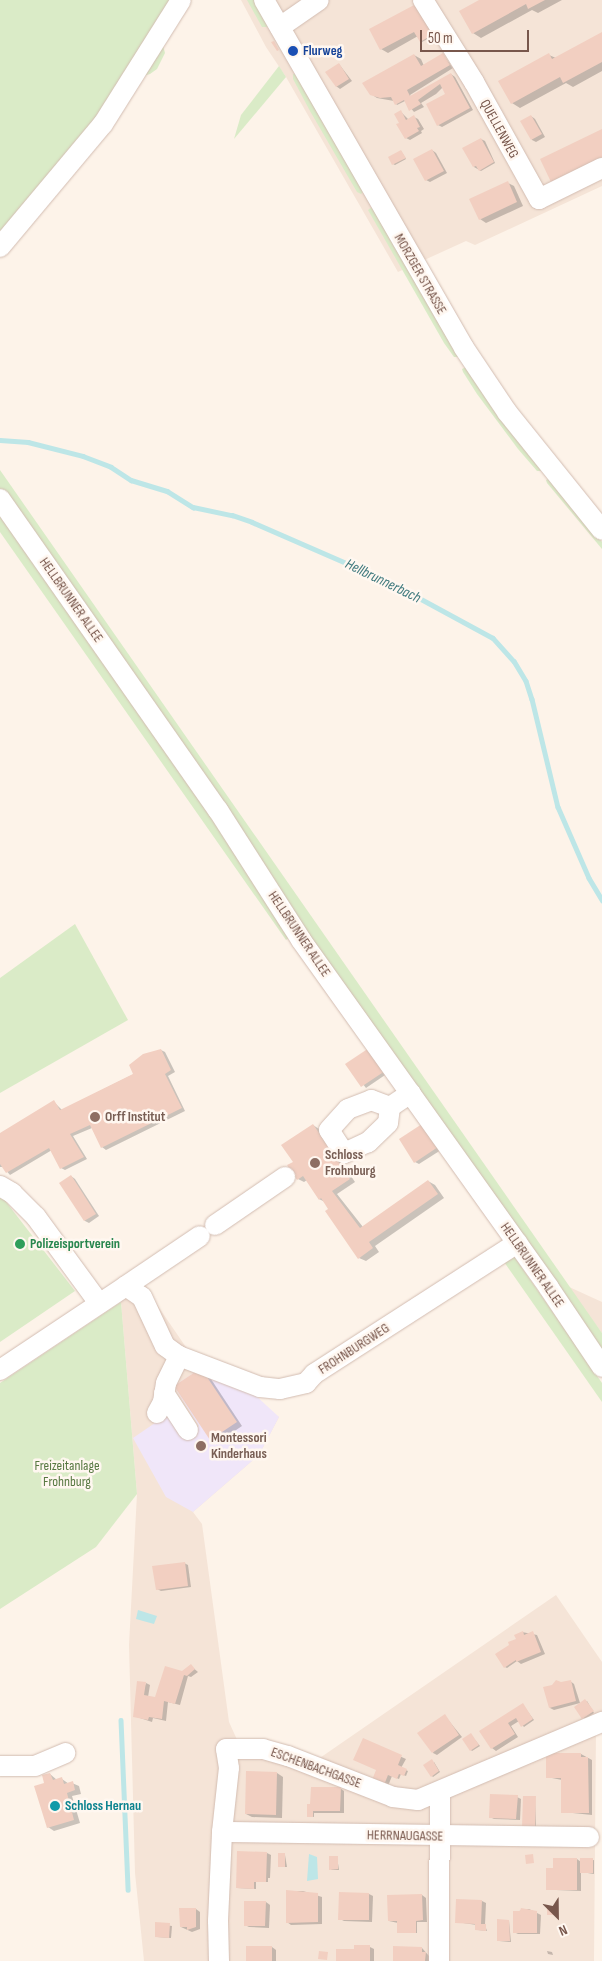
<!DOCTYPE html>
<html>
<head>
<meta charset="utf-8">
<style>
	body { margin:0 }
	#map { position:relative; width:602px; height:1961px; overflow:hidden; background:#fdf3e9; font-family:"Sofia Sans Condensed",sans-serif }
	div>[style] { position:absolute }
	.residential>* { inset:0; background:#f5e4d7 }
	.education>* { inset:0; background:#f0e6f9 }
	.green>* { inset:0; background:#daebc7 }
	.water>* { inset:0; background:#bde6e7 }
	.shadow>* { inset:0; background:#0003 }
	.stream>* { height:4.5px; margin:-2.25px; padding:0 2.25px; transform-origin:2.25px; border-radius:2.25px; background:#bde6e7 }
	.building>* { inset:0; background:#f2cfc1 }
	.roads { filter:drop-shadow(0 0 1px #d2bcb1) drop-shadow(0 0 1px #d2bcb1) }
	.minor>* { height:20px; margin:-10px; padding:0 10px; transform-origin:10px; border-radius:10px; background:#fff }
	.dots>* { width:14px; height:14px; translate:-50% -50%; box-sizing:border-box; border:2px solid #fff7f0; border-radius:50% }
	span { translate:-50% -50%; white-space:nowrap; text-align:center; line-height:1.15; -webkit-text-stroke:5px #fff7f0; paint-order:stroke }
	.transit-label { font-size:14px; color:#164399; font-weight:700 }
	.left { translate:0 -50%; text-align:left }
	.street-label { font-size:14px; color:#78574c }
	.education-label { font-size:14px; color:#785e54; font-weight:700 }
	.leisure-label { font-size:14px; color:#27864d; font-weight:700 }
	.park-label { font-size:14px; color:#577841 }
	.culture-label { font-size:14px; color:#0d838f; font-weight:700 }
	.water-label { font-size:15px; color:#3f797d; font-style:italic }
	.north { position:absolute; left:532px; top:1891px; width:50px; height:50px; -webkit-text-stroke:4px #fff7f0; paint-order:stroke; rotate:157deg; font-size:14px; font-weight:700; line-height:20px; text-align:center; color:#78574c }
	.north::after { content:''; display:block; margin:auto; width:18px; height:22px; background:#78574c; clip-path:polygon(50% 0,100% 100%,50% 72%,0 100%) }
	.scale { position:absolute; left:420px; top:30px; width:109px; height:22px; box-sizing:border-box; border:2px solid #78574c; border-top:0; padding-left:6px; font-size:15px; line-height:18px; white-space:nowrap; color:#78574c; -webkit-text-stroke:4px #fff7f0; paint-order:stroke }
</style>
</head>
<body>
<div id="map">
	<div class="residential">
		<i style="clip-path:polygon(241px 0,602px 0,602px 186px,475px 245px,466px 241px,398px 272px,286px 77px,266px 47px)"></i>
		<i style="clip-path:polygon(138px 1277px,192px 1356px,279px 1417px,259px 1455px,193px 1512px,202px 1524px,229px 1722px,239px 1744px,314px 1762px,556px 1595px,602px 1662px,602px 1728px,596px 1730px,594px 1961px,144px 1961px,135px 1873px,129px 1645px,137px 1494px,121px 1302px,126px 1286px)"></i>
		<i style="clip-path:polygon(567px 1286px,602px 1302px,602px 1333px)"></i>
	</div>
	<div class="education">
		<i style="clip-path:polygon(201px 1368px,254px 1394px,279px 1417px,259px 1455px,193px 1512px,166px 1497px,133px 1438px,168px 1414px,182px 1436px,199px 1426px,174px 1386px)"></i>
	</div>
	<div class="green">
		<i style="clip-path:polygon(0 0,188px 0,162px 42px,165px 53px,157px 69px,150px 74px,140px 77px,0 256px)"></i>
		<i style="clip-path:polygon(247px 0,255px 0,268px 27px,262px 27px)"></i>
		<i style="clip-path:polygon(279px 66px,286px 77px,234px 139px,241px 115px)"></i>
		<i style="clip-path:polygon(293px 74px,296px 74px,364px 191px,361px 194px,357px 192px,310px 111px,293px 79px)"></i>
		<i style="clip-path:polygon(372px 207px,459px 357px,454px 357px,444px 343px,368px 210px)"></i>
		<i style="clip-path:polygon(466px 367px,542px 470px,540px 471px,537px 471px,518px 449px,477px 394px,463px 372px,462px 369px)"></i>
		<i style="clip-path:polygon(0 470px,602px 1333px,602px 1357px,0 499px)"></i>
		<i style="clip-path:polygon(551px 478px,602px 542px,602px 549px,547px 483px,546px 480px)"></i>
		<i style="clip-path:polygon(0 512px,295px 933px,286px 940px,0 532px)"></i>
		<i style="clip-path:polygon(75px 924px,128px 1020px,0 1093px,0 978px)"></i>
		<i style="clip-path:polygon(0 1194px,75px 1291px,0 1342px)"></i>
		<i style="clip-path:polygon(511px 1252px,602px 1383px,602px 1402px,502px 1259px)"></i>
		<i style="clip-path:polygon(121px 1302px,137px 1494px,96px 1547px,0 1609px,0 1383px)"></i>
	</div>
	<div class="water">
		<i style="clip-path:polygon(138px 1610px,157px 1616px,154px 1624px,136px 1619px)"></i>
		<i style="clip-path:polygon(309px 1854px,317px 1857px,318px 1879px,307px 1881px)"></i>
	</div>
	<div class="shadow">
		<i style="clip-path:polygon(482px 0,562px 0,538px 13px,532px 10px,481px 38px,473px 33px)"></i>
		<i style="clip-path:polygon(417px 6px,433px 36px,422px 42px,418px 36px,388px 53px,381px 49px)"></i>
		<i style="clip-path:polygon(602px 33px,602px 71px,573px 87px,566px 83px,520px 108px,512px 103px,549px 55px,556px 58px)"></i>
		<i style="clip-path:polygon(414px 55px,421px 59px,424px 66px,443px 55px,453px 68px,410px 95px,411px 97px,451px 74px,455px 77px,473px 110px,442px 127px,438px 125px,447px 94px,443px 87px,436px 94px,421px 103px,424px 107px,414px 112px,405px 101px,397px 105px,394px 101px,377px 98px,371px 94px)"></i>
		<i style="clip-path:polygon(339px 64px,352px 81px,340px 89px,336px 86px)"></i>
		<i style="clip-path:polygon(401px 112px,409px 120px,414px 117px,418px 119px,424px 129px,421px 131px,422px 133px,410px 140px,406px 138px,401px 123px)"></i>
		<i style="clip-path:polygon(531px 116px,535px 119px,545px 137px,536px 142px,532px 140px)"></i>
		<i style="clip-path:polygon(481px 139px,485px 141px,495px 163px,481px 171px,474px 167px)"></i>
		<i style="clip-path:polygon(432px 150px,436px 153px,447px 173px,430px 182px,426px 180px)"></i>
		<i style="clip-path:polygon(401px 151px,406px 159px,395px 165px,393px 164px)"></i>
		<i style="clip-path:polygon(508px 183px,514px 186px,523px 206px,486px 223px,480px 219px)"></i>
		<i style="clip-path:polygon(161px 1050px,165px 1052px,175px 1072px,168px 1076px,185px 1111px,106px 1150px,102px 1147px,92px 1128px,73px 1136px,87px 1159px,65px 1170px,61px 1168px,52px 1150px,10px 1175px,3px 1167px,0 1167px,0 1135px,54px 1102px,62px 1110px,134px 1074px)"></i>
		<i style="clip-path:polygon(347px 1064px,388px 1073px,366px 1088px)"></i>
		<i style="clip-path:polygon(313px 1125px,319px 1129px,355px 1182px,337px 1194px,363px 1227px,428px 1181px,435px 1185px,444px 1198px,375px 1246px,379px 1252px,366px 1261px,359px 1258px,325px 1202px,319px 1199px,307px 1180px,304px 1182px,298px 1179px,294px 1162px)"></i>
		<i style="clip-path:polygon(422px 1125px,441px 1150px,419px 1164px,415px 1162px)"></i>
		<i style="clip-path:polygon(71px 1176px,75px 1179px,99px 1216px,89px 1223px,85px 1221px,61px 1183px)"></i>
		<i style="clip-path:polygon(207px 1373px,242px 1426px,217px 1443px,211px 1439px)"></i>
		<i style="clip-path:polygon(184px 1563px,188px 1565px,191px 1587px,161px 1591px,157px 1589px)"></i>
		<i style="clip-path:polygon(522px 1632px,537px 1635px,545px 1654px,521px 1664px,517px 1661px,507px 1668px,505px 1667px)"></i>
		<i style="clip-path:polygon(191px 1666px,198px 1672px,191px 1677px,188px 1676px,180px 1705px,168px 1702px,166px 1721px,153px 1718px,152px 1722px,134px 1716px,146px 1683px,150px 1685px,148px 1697px,156px 1699px)"></i>
		<i style="clip-path:polygon(570px 1681px,574px 1684px,580px 1703px,554px 1710px,550px 1708px,561px 1684px)"></i>
		<i style="clip-path:polygon(587px 1701px,594px 1713px,585px 1719px,576px 1707px)"></i>
		<i style="clip-path:polygon(523px 1705px,534px 1720px,524px 1727px,519px 1721px,511px 1726px,518px 1737px,496px 1751px,492px 1748px,481px 1731px)"></i>
		<i style="clip-path:polygon(445px 1716px,462px 1737px,437px 1755px,433px 1753px)"></i>
		<i style="clip-path:polygon(471px 1735px,480px 1746px,472px 1751px,471px 1750px)"></i>
		<i style="clip-path:polygon(364px 1740px,406px 1759px,401px 1768px,408px 1771px,406px 1776px,401px 1774px,399px 1779px,392px 1776px,388px 1786px,373px 1779px,377px 1770px)"></i>
		<i style="clip-path:polygon(581px 1754px,592px 1760px,592px 1815px,563px 1812px,562px 1780px,547px 1777px)"></i>
		<i style="clip-path:polygon(434px 1762px,440px 1772px,433px 1777px,432px 1776px)"></i>
		<i style="clip-path:polygon(247px 1773px,277px 1773px,283px 1777px,282px 1818px,252px 1817px,246px 1814px)"></i>
		<i style="clip-path:polygon(50px 1774px,57px 1780px,62px 1779px,69px 1784px,72px 1783px,79px 1786px,81px 1794px,72px 1796px,80px 1823px,54px 1831px,48px 1827px,46px 1784px)"></i>
		<i style="clip-path:polygon(340px 1788px,344px 1791px,344px 1813px,314px 1813px,314px 1817px,308px 1816px,308px 1805px)"></i>
		<i style="clip-path:polygon(517px 1797px,521px 1799px,520px 1820px,494px 1819px,490px 1817px)"></i>
		<i style="clip-path:polygon(535px 1797px,536px 1827px,525px 1827px)"></i>
		<i style="clip-path:polygon(267px 1853px,271px 1855px,270px 1878px,268px 1878px,268px 1882px,256px 1882px,256px 1889px,237px 1888px)"></i>
		<i style="clip-path:polygon(285px 1855px,287px 1867px,281px 1867px)"></i>
		<i style="clip-path:polygon(337px 1857px,339px 1870px,332px 1870px,330px 1869px)"></i>
		<i style="clip-path:polygon(577px 1859px,581px 1862px,594px 1860px,594px 1874px,581px 1872px,581px 1891px,556px 1890px,554px 1869px)"></i>
		<i style="clip-path:polygon(288px 1891px,303px 1891px,322px 1897px,322px 1924px,291px 1925px,287px 1922px)"></i>
		<i style="clip-path:polygon(369px 1894px,373px 1896px,372px 1922px,344px 1921px,340px 1919px)"></i>
		<i style="clip-path:polygon(422px 1895px,426px 1898px,427px 1922px,417px 1922px,417px 1933px,399px 1932px,398px 1923px,389px 1921px)"></i>
		<i style="clip-path:polygon(457px 1900px,482px 1901px,486px 1903px,485px 1925px,487px 1931px,478px 1930px,477px 1925px,456px 1922px)"></i>
		<i style="clip-path:polygon(266px 1902px,270px 1905px,269px 1928px,249px 1927px,245px 1925px)"></i>
		<i style="clip-path:polygon(196px 1909px,200px 1912px,200px 1929px,192px 1932px,181px 1927px)"></i>
		<i style="clip-path:polygon(529px 1909px,541px 1915px,540px 1934px,518px 1934px,514px 1932px,514px 1912px)"></i>
		<i style="clip-path:polygon(509px 1921px,511px 1942px,499px 1941px,498px 1940px)"></i>
		<i style="clip-path:polygon(157px 1924px,172px 1926px,171px 1938px,157px 1937px)"></i>
		<i style="clip-path:polygon(272px 1947px,276px 1950px,276px 1961px,247px 1961px)"></i>
		<i style="clip-path:polygon(370px 1947px,374px 1949px,374px 1961px,337px 1961px,355px 1950px)"></i>
		<i style="clip-path:polygon(422px 1948px,429px 1956px,429px 1961px,394px 1961px)"></i>
		<i style="clip-path:polygon(547px 1951px,552px 1952px,553px 1955px,548px 1954px)"></i>
	</div>
	<div class="stream">
		<i style="left:0;top:440px;width:28px;rotate:4deg"></i>
		<i style="left:28px;top:442px;width:57px;rotate:14.3deg"></i>
		<i style="left:83px;top:456px;width:30px;rotate:21deg"></i>
		<i style="left:111px;top:467px;width:24px;rotate:33deg"></i>
		<i style="left:131px;top:480px;width:38px;rotate:17deg"></i>
		<i style="left:167px;top:491px;width:31px;rotate:32deg"></i>
		<i style="left:193px;top:507px;width:40px;rotate:12deg"></i>
		<i style="left:232px;top:515px;width:21px;rotate:19deg"></i>
		<i style="left:252px;top:522px;width:148px;rotate:23.5deg"></i>
		<i style="left:388px;top:581px;width:119px;rotate:28.5deg"></i>
		<i style="left:493px;top:638px;width:31px;rotate:48deg"></i>
		<i style="left:514px;top:661px;width:23px;rotate:59deg"></i>
		<i style="left:526px;top:681px;width:19px;rotate:72deg"></i>
		<i style="left:532px;top:699px;width:111px;rotate:76.5deg"></i>
		<i style="left:558px;top:807px;width:77px;rotate:66.4deg"></i>
		<i style="left:589px;top:878px;width:26px;rotate:59deg"></i>
		<i style="left:121px;top:1720px;width:170px;rotate:87.6deg"></i>
	</div>
	<div class="building">
		<i style="clip-path:polygon(479px 0,545px 0,528px 9px,526px 4px,472px 34px,459px 11px)"></i>
		<i style="clip-path:polygon(416px 4px,432px 35px,420px 42px,414px 32px,380px 50px,369px 29px)"></i>
		<i style="clip-path:polygon(602px 32px,602px 62px,563px 83px,560px 77px,511px 104px,498px 81px,549px 53px,552px 59px)"></i>
		<i style="clip-path:polygon(274px 41px,279px 50px,277px 51px,271px 42px)"></i>
		<i style="clip-path:polygon(443px 53px,450px 65px,407px 90px,410px 96px,451px 73px,470px 108px,437px 126px,426px 104px,445px 94px,440px 84px,418px 100px,421px 104px,409px 111px,404px 100px,395px 105px,391px 97px,380px 98px,370px 95px,362px 83px,414px 54px,421px 66px)"></i>
		<i style="clip-path:polygon(339px 63px,349px 79px,336px 87px,325px 72px)"></i>
		<i style="clip-path:polygon(401px 110px,406px 120px,414px 115px,420px 127px,417px 128px,419px 131px,405px 139px,396px 124px,399px 123px,394px 114px)"></i>
		<i style="clip-path:polygon(531px 115px,542px 134px,531px 140px,520px 121px)"></i>
		<i style="clip-path:polygon(602px 129px,602px 157px,551px 182px,540px 159px)"></i>
		<i style="clip-path:polygon(481px 138px,494px 162px,479px 171px,476px 166px,473px 167px,462px 148px)"></i>
		<i style="clip-path:polygon(432px 149px,444px 171px,425px 181px,413px 159px)"></i>
		<i style="clip-path:polygon(401px 150px,406px 158px,392px 165px,388px 157px)"></i>
		<i style="clip-path:polygon(508px 181px,517px 202px,479px 220px,469px 199px)"></i>
		<i style="clip-path:polygon(369px 1048px,385px 1071px,361px 1087px,345px 1064px)"></i>
		<i style="clip-path:polygon(161px 1049px,171px 1070px,165px 1074px,182px 1108px,101px 1148px,90px 1125px,70px 1134px,84px 1157px,60px 1169px,49px 1148px,6px 1173px,0 1164px,0 1133px,54px 1100px,60px 1110px,133px 1074px,129px 1065px,143px 1054px)"></i>
		<i style="clip-path:polygon(313px 1124px,350px 1179px,332px 1191px,360px 1228px,428px 1180px,438px 1194px,369px 1242px,373px 1248px,358px 1259px,325px 1211px,328px 1209px,321px 1198px,319px 1200px,303px 1176px,297px 1180px,287px 1165px,293px 1162px,281px 1145px)"></i>
		<i style="clip-path:polygon(422px 1124px,438px 1147px,414px 1163px,399px 1139px)"></i>
		<i style="clip-path:polygon(71px 1175px,96px 1214px,84px 1221px,59px 1183px)"></i>
		<i style="clip-path:polygon(201px 1368px,237px 1422px,210px 1440px,174px 1386px)"></i>
		<i style="clip-path:polygon(185px 1562px,188px 1586px,156px 1590px,152px 1566px)"></i>
		<i style="clip-path:polygon(523px 1631px,524px 1635px,533px 1631px,541px 1652px,516px 1662px,516px 1660px,504px 1668px,495px 1654px,509px 1645px,508px 1642px,516px 1639px,514px 1635px)"></i>
		<i style="clip-path:polygon(191px 1664px,195px 1669px,187px 1676px,184px 1675px,175px 1704px,164px 1701px,162px 1719px,149px 1717px,148px 1720px,133px 1717px,137px 1681px,146px 1682px,144px 1695px,155px 1697px,165px 1666px,182px 1671px)"></i>
		<i style="clip-path:polygon(556px 1680px,561px 1682px,571px 1680px,576px 1701px,549px 1708px,543px 1687px,552px 1685px)"></i>
		<i style="clip-path:polygon(585px 1699px,594px 1711px,582px 1719px,574px 1707px)"></i>
		<i style="clip-path:polygon(523px 1703px,533px 1719px,521px 1727px,516px 1718px,508px 1723px,515px 1734px,491px 1749px,479px 1731px)"></i>
		<i style="clip-path:polygon(445px 1714px,459px 1735px,432px 1753px,417px 1733px)"></i>
		<i style="clip-path:polygon(471px 1733px,479px 1745px,470px 1751px,462px 1739px)"></i>
		<i style="clip-path:polygon(363px 1738px,402px 1755px,398px 1765px,407px 1769px,404px 1776px,399px 1774px,397px 1779px,388px 1775px,384px 1785px,372px 1780px,376px 1770px,353px 1760px)"></i>
		<i style="clip-path:polygon(546px 1753px,581px 1753px,581px 1757px,588px 1757px,589px 1813px,561px 1813px,561px 1778px,546px 1778px)"></i>
		<i style="clip-path:polygon(432px 1759px,439px 1771px,431px 1777px,423px 1765px)"></i>
		<i style="clip-path:polygon(246px 1771px,277px 1772px,276px 1815px,245px 1814px)"></i>
		<i style="clip-path:polygon(50px 1773px,53px 1780px,62px 1777px,64px 1784px,73px 1781px,75px 1790px,67px 1793px,74px 1820px,47px 1828px,34px 1786px,44px 1783px,42px 1775px)"></i>
		<i style="clip-path:polygon(311px 1787px,341px 1787px,340px 1811px,313px 1811px,313px 1817px,307px 1817px,307px 1804px,310px 1804px)"></i>
		<i style="clip-path:polygon(490px 1794px,518px 1795px,516px 1819px,489px 1818px)"></i>
		<i style="clip-path:polygon(523px 1796px,536px 1796px,535px 1827px,522px 1827px)"></i>
		<i style="clip-path:polygon(237px 1851px,267px 1852px,266px 1882px,254px 1882px,254px 1889px,236px 1888px)"></i>
		<i style="clip-path:polygon(278px 1853px,285px 1853px,285px 1867px,278px 1867px)"></i>
		<i style="clip-path:polygon(533px 1854px,534px 1863px,526px 1864px,525px 1855px)"></i>
		<i style="clip-path:polygon(329px 1856px,338px 1856px,338px 1869px,329px 1870px)"></i>
		<i style="clip-path:polygon(553px 1858px,577px 1858px,577px 1890px,546px 1890px,546px 1868px,553px 1868px)"></i>
		<i style="clip-path:polygon(580px 1858px,593px 1858px,593px 1873px,580px 1873px)"></i>
		<i style="clip-path:polygon(286px 1890px,318px 1893px,318px 1922px,286px 1923px)"></i>
		<i style="clip-path:polygon(339px 1892px,369px 1893px,369px 1920px,338px 1920px)"></i>
		<i style="clip-path:polygon(422px 1894px,423px 1920px,416px 1921px,416px 1933px,397px 1933px,397px 1921px,388px 1921px,387px 1895px)"></i>
		<i style="clip-path:polygon(456px 1899px,482px 1900px,481px 1924px,486px 1924px,486px 1931px,475px 1930px,475px 1924px,455px 1923px)"></i>
		<i style="clip-path:polygon(244px 1901px,266px 1901px,265px 1926px,244px 1926px)"></i>
		<i style="clip-path:polygon(547px 1907px,556px 1907px,556px 1915px,547px 1915px)"></i>
		<i style="clip-path:polygon(179px 1908px,196px 1908px,196px 1927px,187px 1930px,187px 1927px,180px 1927px)"></i>
		<i style="clip-path:polygon(521px 1908px,537px 1911px,537px 1933px,513px 1933px,513px 1911px,520px 1911px)"></i>
		<i style="clip-path:polygon(497px 1919px,509px 1920px,510px 1941px,497px 1941px)"></i>
		<i style="clip-path:polygon(155px 1922px,170px 1923px,169px 1938px,155px 1937px)"></i>
		<i style="clip-path:polygon(354px 1945px,370px 1945px,370px 1961px,336px 1961px,336px 1949px,354px 1949px)"></i>
		<i style="clip-path:polygon(246px 1946px,272px 1946px,272px 1961px,246px 1961px)"></i>
		<i style="clip-path:polygon(393px 1946px,422px 1947px,422px 1952px,426px 1952px,425px 1961px,393px 1961px)"></i>
		<i style="clip-path:polygon(319px 1951px,328px 1952px,327px 1960px,318px 1959px)"></i>
	</div>
	<div class="roads">
		<div class="minor">
			<i style="left:264px;top:0;width:401px;rotate:60.1deg"></i>
			<i style="left:464px;top:348px;width:77px;rotate:56.1deg"></i>
			<i style="left:507px;top:412px;width:151px;rotate:51.2deg"></i>
			<i style="left:423px;top:0;width:97px;rotate:58.1deg"></i>
			<i style="left:474px;top:82px;width:134px;rotate:60.9deg"></i>
			<i style="left:539px;top:199px;width:70px;rotate:-26.2deg"></i>
			<i style="left:280px;top:27px;width:47px;rotate:-34.7deg"></i>
			<i style="left:0;top:247px;width:160px;rotate:-50.1deg"></i>
			<i style="left:103px;top:124px;width:146px;rotate:-57.8deg"></i>
			<i style="left:0;top:499px;width:380px;rotate:55deg"></i>
			<i style="left:218px;top:810px;width:154px;rotate:57.4deg"></i>
			<i style="left:301px;top:940px;width:427px;rotate:54.5deg"></i>
			<i style="left:549px;top:1288px;width:95px;rotate:56.1deg"></i>
			<i style="left:390px;top:1107px;width:16px;rotate:97deg"></i>
			<i style="left:388px;top:1123px;width:28px;rotate:136deg"></i>
			<i style="left:368px;top:1142px;width:26px;rotate:155deg"></i>
			<i style="left:344px;top:1153px;width:27px;rotate:-123deg"></i>
			<i style="left:329px;top:1130px;width:28px;rotate:-48deg"></i>
			<i style="left:348px;top:1109px;width:25px;rotate:-21deg"></i>
			<i style="left:371px;top:1100px;width:20px;rotate:20deg"></i>
			<i style="left:390px;top:1107px;width:25px;rotate:-34deg"></i>
			<i style="left:0;top:1186px;width:14px;rotate:30deg"></i>
			<i style="left:12px;top:1193px;width:34px;rotate:45deg"></i>
			<i style="left:36px;top:1217px;width:107px;rotate:53.8deg"></i>
			<i style="left:215px;top:1225px;width:85px;rotate:-34.4deg"></i>
			<i style="left:126px;top:1286px;width:89px;rotate:-34deg"></i>
			<i style="left:0;top:1370px;width:151px;rotate:-33.7deg"></i>
			<i style="left:126px;top:1286px;width:19px;rotate:35deg"></i>
			<i style="left:142px;top:1297px;width:54px;rotate:64.9deg"></i>
			<i style="left:165px;top:1346px;width:17px;rotate:36deg"></i>
			<i style="left:179px;top:1356px;width:87px;rotate:20.9deg"></i>
			<i style="left:260px;top:1387px;width:20px;rotate:6deg"></i>
			<i style="left:280px;top:1389px;width:27px;rotate:-13deg"></i>
			<i style="left:306px;top:1383px;width:12px;rotate:-48deg"></i>
			<i style="left:314px;top:1374px;width:242px;rotate:-32.8deg"></i>
			<i style="left:164px;top:1393px;width:44px;rotate:57deg"></i>
			<i style="left:157px;top:1413px;width:13px;rotate:-61deg"></i>
			<i style="left:163px;top:1402px;width:19px;rotate:-81deg"></i>
			<i style="left:166px;top:1383px;width:30px;rotate:-64deg"></i>
			<i style="left:0;top:1766px;width:35px"></i>
			<i style="left:35px;top:1766px;width:33px;rotate:-23deg"></i>
			<i style="left:222px;top:1832px;width:367px;rotate:0.8deg"></i>
			<i style="left:219px;top:1961px;width:40px;rotate:-91.4deg"></i>
			<i style="left:218px;top:1921px;width:89px;rotate:-87.4deg"></i>
			<i style="left:222px;top:1832px;width:64px;rotate:-83.8deg"></i>
			<i style="left:229px;top:1768px;width:19px;rotate:-99deg"></i>
			<i style="left:226px;top:1749px;width:37px"></i>
			<i style="left:263px;top:1749px;width:26px;rotate:16deg"></i>
			<i style="left:288px;top:1756px;width:113px;rotate:21.3deg"></i>
			<i style="left:393px;top:1797px;width:25px;rotate:7deg"></i>
			<i style="left:418px;top:1800px;width:200px;rotate:-23deg"></i>
			<i style="left:439px;top:1961px;width:169px;rotate:-89.7deg"></i>
		</div>
	</div>
	<div class="dots">
		<i style="left:293px;top:51px;background:#1a4fb4"></i>
		<i style="left:95px;top:1117px;background:#8d6e63"></i>
		<i style="left:315px;top:1163px;background:#8d6e63"></i>
		<i style="left:20px;top:1244px;background:#2e9e5b"></i>
		<i style="left:201px;top:1446px;background:#8d6e63"></i>
		<i style="left:55px;top:1806px;background:#0f9aa8"></i>
	</div>
	<div class="transit-label">
		<span class="left" style="left:303px;top:51px">Flurweg</span>
	</div>
	<div class="street-label">
		<span style="left:499px;top:129px;rotate:61deg">QUELLENWEG</span>
		<span style="left:420px;top:274px;rotate:60deg">MORZGER STRASSE</span>
		<span style="left:71px;top:600px;rotate:55deg">HELLBRUNNER ALLEE</span>
		<span style="left:299px;top:934px;rotate:56deg">HELLBRUNNER ALLEE</span>
		<span style="left:532px;top:1265px;rotate:55deg">HELLBRUNNER ALLEE</span>
		<span style="left:354px;top:1349px;rotate:-33deg">FROHNBURGWEG</span>
		<span style="left:316px;top:1768px;rotate:20deg">ESCHENBACHGASSE</span>
		<span style="left:405px;top:1836px;rotate:1deg">HERRNAUGASSE</span>
	</div>
	<div class="education-label">
		<span class="left" style="left:105px;top:1117px">Orff Institut</span>
		<span class="left" style="left:325px;top:1163px">Schloss<br>Frohnburg</span>
		<span class="left" style="left:211px;top:1446px">Montessori<br>Kinderhaus</span>
	</div>
	<div class="leisure-label">
		<span class="left" style="left:30px;top:1244px">Polizeisportverein</span>
	</div>
	<div class="park-label">
		<span style="left:67px;top:1474px">Freizeitanlage<br>Frohnburg</span>
	</div>
	<div class="culture-label">
		<span class="left" style="left:65px;top:1806px">Schloss Hernau</span>
	</div>
	<div class="water-label">
		<span style="left:383px;top:581px;rotate:26deg">Hellbrunnerbach</span>
	</div>
	<div class="north">N</div>
	<div class="scale">50 m</div>
</div>
</body>
</html>
